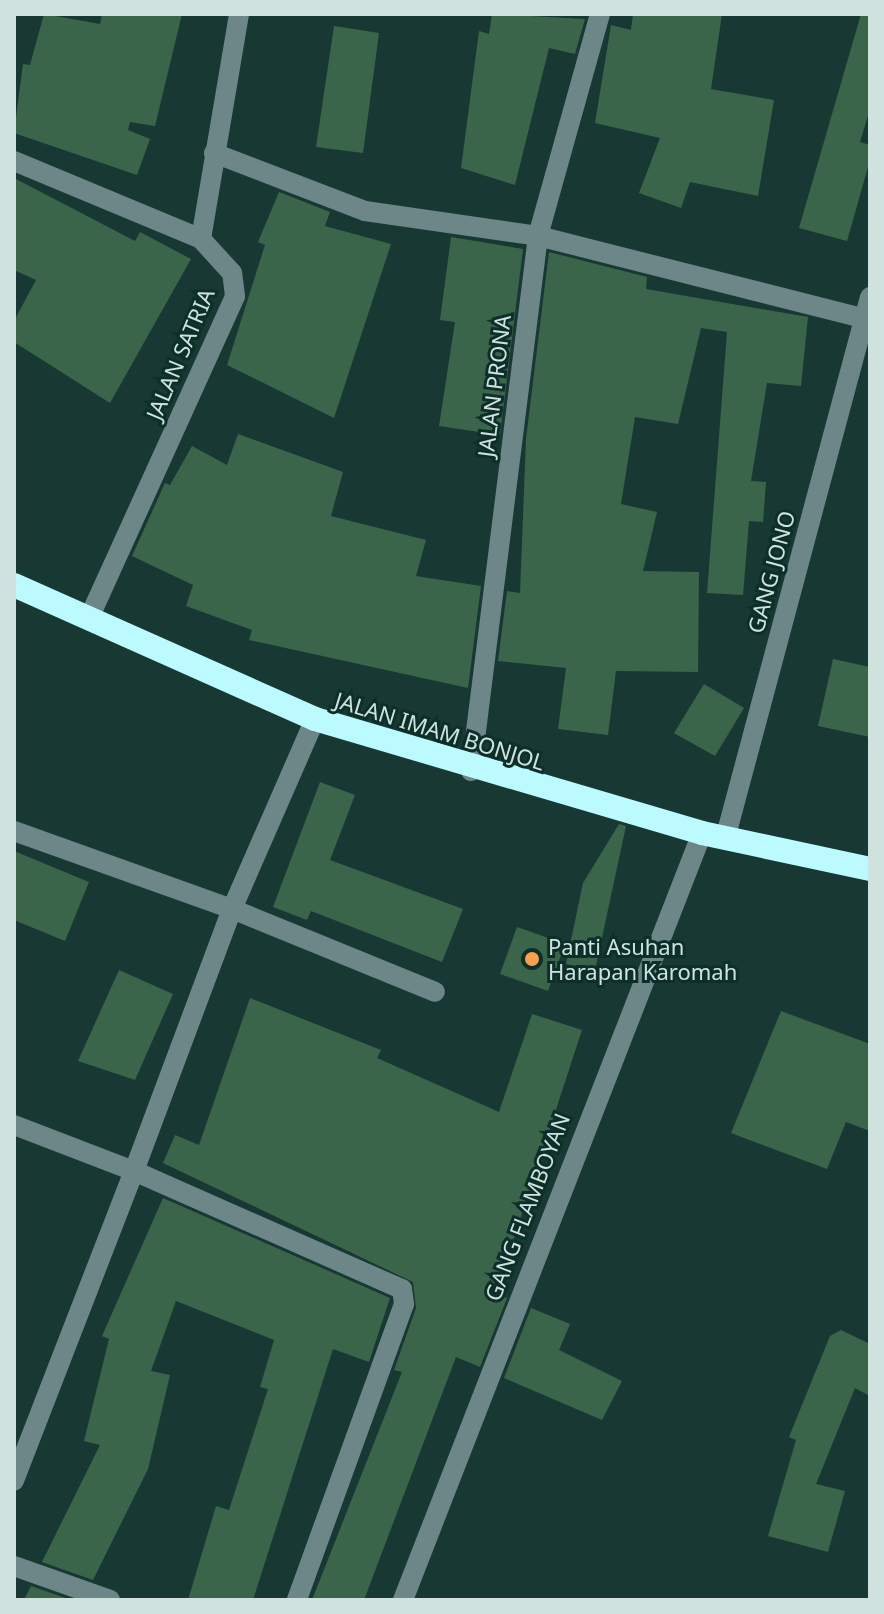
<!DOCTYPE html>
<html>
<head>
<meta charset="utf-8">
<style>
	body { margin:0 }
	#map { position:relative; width:884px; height:1614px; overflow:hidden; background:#183933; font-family:"Noto Sans",sans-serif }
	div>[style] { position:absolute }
	.building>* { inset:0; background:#3b654a }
	.minor>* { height:20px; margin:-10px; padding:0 10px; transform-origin:10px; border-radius:10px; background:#6d8688 }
	.highway>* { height:24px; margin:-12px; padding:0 12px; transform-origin:12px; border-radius:12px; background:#bbfaff }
	.dots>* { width:22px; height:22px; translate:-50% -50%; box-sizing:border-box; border:4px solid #0c2f29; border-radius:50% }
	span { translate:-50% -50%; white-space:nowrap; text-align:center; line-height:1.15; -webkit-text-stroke:6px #0c2f29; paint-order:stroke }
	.street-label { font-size:22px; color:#cfe2dd }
	.poi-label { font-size:22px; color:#cfe2dd }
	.left { translate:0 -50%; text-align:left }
	.frame { position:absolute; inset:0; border:16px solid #cfe2dd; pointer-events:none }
</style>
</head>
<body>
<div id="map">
	<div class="building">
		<i style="clip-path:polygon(44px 14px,100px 24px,102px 14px,182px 14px,155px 126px,130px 122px,128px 130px,150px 139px,137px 175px,14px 133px,23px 64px,30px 65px)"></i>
		<i style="clip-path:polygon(492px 14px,585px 19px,575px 54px,549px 48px,515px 185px,461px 168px,479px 31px,489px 34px)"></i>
		<i style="clip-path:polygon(633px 14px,722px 14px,711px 89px,774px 100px,758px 196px,690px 182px,681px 208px,639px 193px,660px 138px,595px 123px,611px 25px,631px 30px)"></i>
		<i style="clip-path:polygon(861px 14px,870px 14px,870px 109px,860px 142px,870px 145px,870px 160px,847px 241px,799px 228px)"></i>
		<i style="clip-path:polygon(334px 26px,379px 33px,363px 153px,316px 147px)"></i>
		<i style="clip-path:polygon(14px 178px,135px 241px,140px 232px,191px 259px,110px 403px,14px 342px,14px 321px,36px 280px,14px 270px)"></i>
		<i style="clip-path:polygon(279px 192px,330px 212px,325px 226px,391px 244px,334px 418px,227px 365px,265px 245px,258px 242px)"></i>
		<i style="clip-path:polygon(451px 237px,523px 249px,500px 435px,439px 426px,455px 322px,440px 320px)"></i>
		<i style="clip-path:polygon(549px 252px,647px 277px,646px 289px,808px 317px,801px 386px,767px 383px,751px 481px,766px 482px,763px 522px,749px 521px,743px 595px,707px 593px,727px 332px,701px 328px,678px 424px,635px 417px,621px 504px,657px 512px,643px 571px,699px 572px,698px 672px,616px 671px,608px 735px,558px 729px,566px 668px,498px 661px,507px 591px,520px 593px,526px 439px)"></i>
		<i style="clip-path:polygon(238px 434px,343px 472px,331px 516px,426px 540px,416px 576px,481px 586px,468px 688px,249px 640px,252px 630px,186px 606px,193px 585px,132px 556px,165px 483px,170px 485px,192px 446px,227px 465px)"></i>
		<i style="clip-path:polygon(833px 659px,870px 667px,870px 737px,818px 726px)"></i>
		<i style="clip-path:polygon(704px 684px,744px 708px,715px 756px,674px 733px)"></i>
		<i style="clip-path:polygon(320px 782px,355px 795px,330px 860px,463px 909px,442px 962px,311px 911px,307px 920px,273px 907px)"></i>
		<i style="clip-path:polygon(619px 824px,626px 826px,595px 970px,566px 964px,583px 883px)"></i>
		<i style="clip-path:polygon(14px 851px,89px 882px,65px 941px,14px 920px)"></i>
		<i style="clip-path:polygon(517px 927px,565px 944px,548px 991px,500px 974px)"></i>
		<i style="clip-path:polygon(119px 970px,173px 994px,135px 1080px,78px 1061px)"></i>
		<i style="clip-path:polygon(250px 998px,381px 1050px,377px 1058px,499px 1112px,532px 1014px,582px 1030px,496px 1293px,507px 1298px,480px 1367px,456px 1357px,364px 1600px,312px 1600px,402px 1372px,394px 1370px,416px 1308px,413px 1282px,163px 1163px,175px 1135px,199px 1145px)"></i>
		<i style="clip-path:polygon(781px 1011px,870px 1044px,870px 1131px,846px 1122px,827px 1169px,731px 1133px)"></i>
		<i style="clip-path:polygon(163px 1198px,390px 1298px,369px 1362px,333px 1349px,253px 1600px,188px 1600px,216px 1506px,229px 1510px,268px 1389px,260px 1387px,274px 1340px,176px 1301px,151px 1371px,170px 1375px,148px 1469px,93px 1580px,42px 1562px,100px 1445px,84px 1441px,109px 1339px,102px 1336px)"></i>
		<i style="clip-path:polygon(531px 1308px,570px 1324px,559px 1350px,622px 1381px,602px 1420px,504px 1378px)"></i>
		<i style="clip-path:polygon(841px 1330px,870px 1344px,870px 1396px,855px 1388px,816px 1484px,845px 1491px,828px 1552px,768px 1536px,796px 1440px,789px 1437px,830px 1336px)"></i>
		<i style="clip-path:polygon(31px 1586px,71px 1600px,24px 1600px)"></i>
	</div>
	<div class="minor">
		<i style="left:214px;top:153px;width:162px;rotate:21deg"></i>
		<i style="left:365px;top:211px;width:175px;rotate:8.2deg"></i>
		<i style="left:538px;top:236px;width:335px;rotate:14.2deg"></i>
		<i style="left:14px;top:161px;width:203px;rotate:22.6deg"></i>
		<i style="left:90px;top:616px;width:351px;rotate:-65.6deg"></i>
		<i style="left:235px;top:296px;width:23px;rotate:-97deg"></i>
		<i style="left:232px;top:273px;width:46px;rotate:-132.4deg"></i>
		<i style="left:201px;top:239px;width:228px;rotate:-80.4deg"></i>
		<i style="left:315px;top:719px;width:207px;rotate:113.6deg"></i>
		<i style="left:232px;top:909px;width:219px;rotate:22.2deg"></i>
		<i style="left:471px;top:771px;width:539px;rotate:-82.86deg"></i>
		<i style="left:538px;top:236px;width:230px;rotate:-74.4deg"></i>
		<i style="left:14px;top:831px;width:232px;rotate:19.7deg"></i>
		<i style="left:232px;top:909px;width:280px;rotate:110.5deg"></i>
		<i style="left:134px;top:1171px;width:293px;rotate:23.8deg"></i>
		<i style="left:402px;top:1289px;width:15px;rotate:82deg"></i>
		<i style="left:404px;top:1304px;width:315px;rotate:109.9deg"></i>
		<i style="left:725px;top:839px;width:561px;rotate:-75.02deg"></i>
		<i style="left:14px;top:1125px;width:129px;rotate:21deg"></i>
		<i style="left:134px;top:1171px;width:332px;rotate:111.2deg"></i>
		<i style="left:14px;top:1566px;width:102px;rotate:19.5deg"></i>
		<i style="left:403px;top:1600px;width:823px;rotate:-68.7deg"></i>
	</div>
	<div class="highway">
		<i style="left:14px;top:585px;width:329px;rotate:24deg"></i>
		<i style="left:315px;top:719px;width:403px;rotate:16.4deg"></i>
		<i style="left:702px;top:833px;width:172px;rotate:12.1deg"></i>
	</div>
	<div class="dots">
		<i style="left:532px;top:959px;background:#f8a04b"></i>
	</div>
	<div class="street-label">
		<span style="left:180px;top:354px;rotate:-67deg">JALAN SATRIA</span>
		<span style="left:494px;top:386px;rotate:-83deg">JALAN PRONA</span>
		<span style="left:771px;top:572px;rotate:-75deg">GANG JONO</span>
		<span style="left:440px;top:731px;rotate:17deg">JALAN IMAM BONJOL</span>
		<span style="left:527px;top:1207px;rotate:-69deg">GANG FLAMBOYAN</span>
	</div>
	<div class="poi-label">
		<span class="left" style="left:548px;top:959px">Panti Asuhan<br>Harapan Karomah</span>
	</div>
	<div class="frame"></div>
</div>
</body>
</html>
